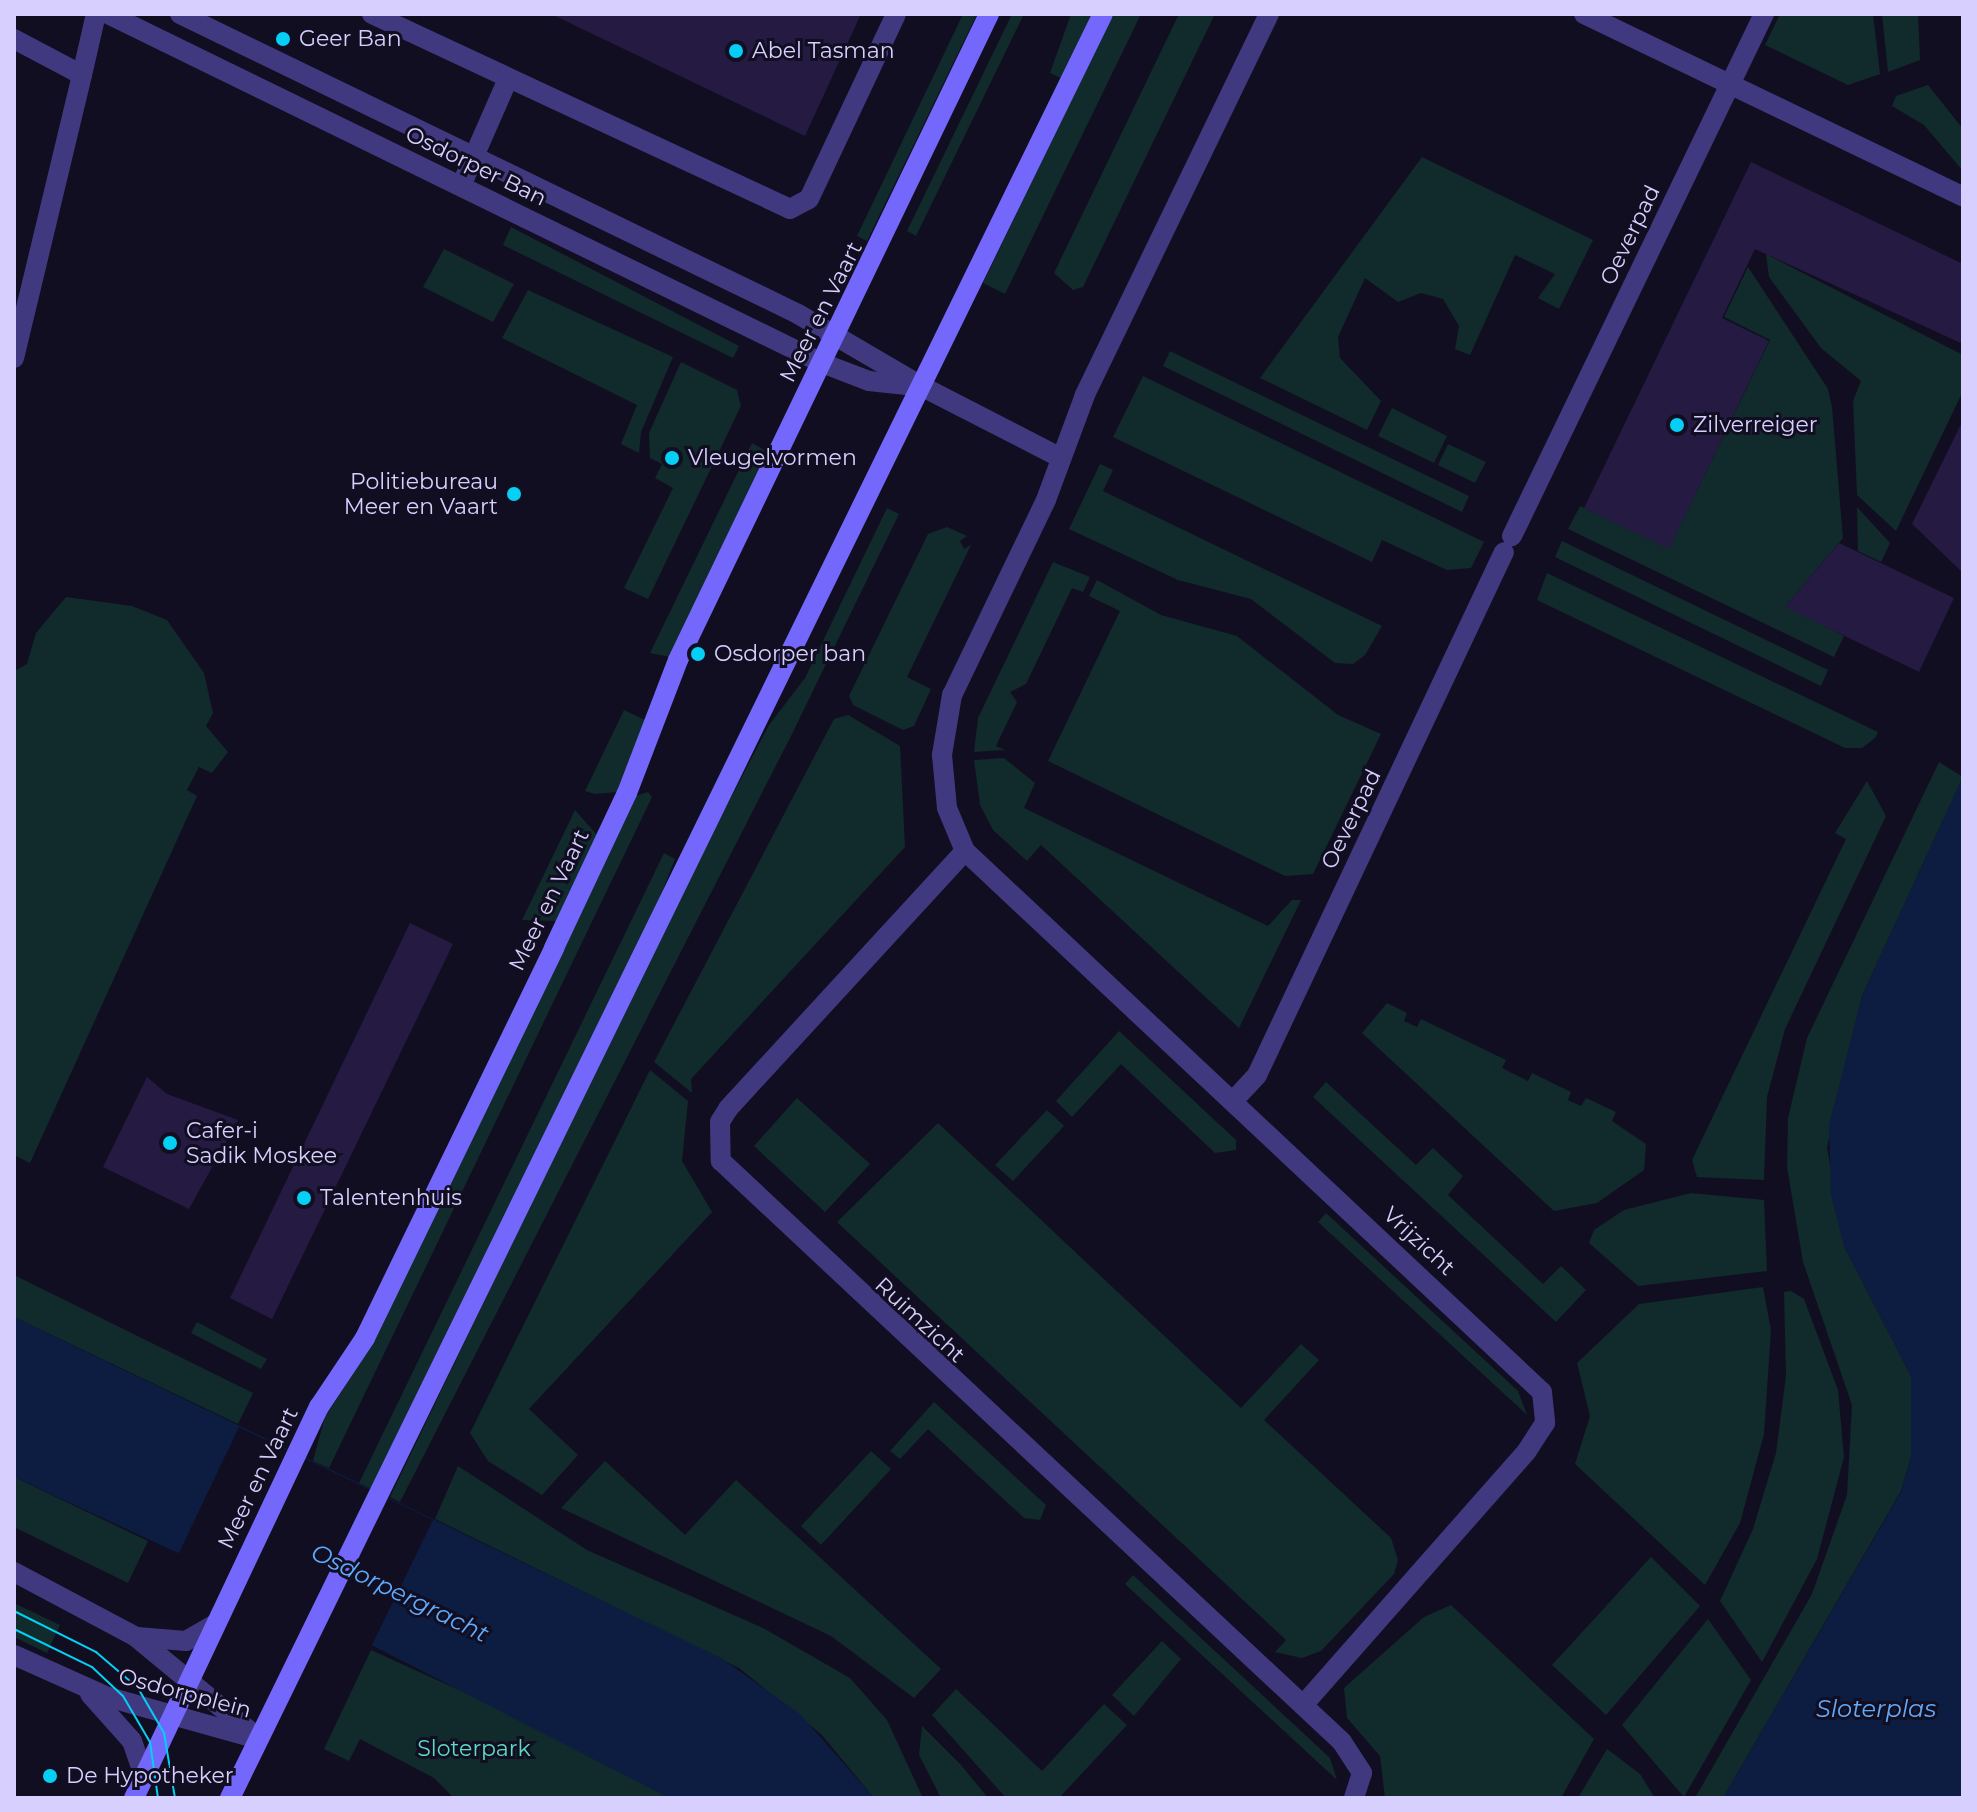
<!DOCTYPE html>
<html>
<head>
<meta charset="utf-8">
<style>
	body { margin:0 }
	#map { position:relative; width:1977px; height:1812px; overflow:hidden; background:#120e21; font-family:Montserrat,sans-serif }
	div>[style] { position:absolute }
	.green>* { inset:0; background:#112a2b }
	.water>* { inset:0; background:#0c1d41 }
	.pier>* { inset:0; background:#120e21 }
	.building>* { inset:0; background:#241a42 }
	.minor>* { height:20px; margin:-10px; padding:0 10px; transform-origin:10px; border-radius:10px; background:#40397f }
	.tertiary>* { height:20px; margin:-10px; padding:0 10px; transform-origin:10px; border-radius:10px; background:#40397f }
	.secondary>* { height:20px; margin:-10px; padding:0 10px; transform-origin:10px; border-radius:10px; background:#7468fc }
	.tram>* { height:2px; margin:-1px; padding:0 1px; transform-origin:1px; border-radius:1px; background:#05cff4 }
	.dots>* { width:22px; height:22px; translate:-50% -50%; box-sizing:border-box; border:4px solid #120e21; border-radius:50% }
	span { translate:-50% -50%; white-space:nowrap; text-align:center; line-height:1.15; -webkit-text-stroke:6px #120e21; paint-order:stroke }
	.poi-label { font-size:22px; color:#d7cffe }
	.left { translate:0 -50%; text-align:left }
	.right { translate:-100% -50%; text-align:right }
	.street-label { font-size:22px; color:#d7cffe }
	.park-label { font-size:22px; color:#5cdcc4 }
	.water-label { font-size:24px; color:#5faafc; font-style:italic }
	.frame { position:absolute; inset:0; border:16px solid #d7cffe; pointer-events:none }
</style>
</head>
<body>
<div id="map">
	<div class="green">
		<i style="clip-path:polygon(963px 14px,977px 14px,867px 241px,857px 236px)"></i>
		<i style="clip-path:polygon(1012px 14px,1024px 14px,916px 236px,907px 231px)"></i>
		<i style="clip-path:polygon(1071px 14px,1095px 14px,1063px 79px,1050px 73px)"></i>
		<i style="clip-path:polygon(1113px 14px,1141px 14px,1005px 294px,983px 283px)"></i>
		<i style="clip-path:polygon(1179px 14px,1215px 14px,1083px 287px,1073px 290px,1054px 273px)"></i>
		<i style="clip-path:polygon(1780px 14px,1873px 14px,1880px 74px,1848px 85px,1765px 45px)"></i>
		<i style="clip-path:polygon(1882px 14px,1918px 14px,1920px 60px,1888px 72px)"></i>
		<i style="clip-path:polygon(1928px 85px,1963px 129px,1963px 171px,1924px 125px,1892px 106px,1896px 96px)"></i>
		<i style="clip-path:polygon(1422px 157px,1593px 240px,1559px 309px,1538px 298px,1555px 274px,1515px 255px,1470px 355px,1455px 349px,1459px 326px,1443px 299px,1421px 293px,1398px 302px,1365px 278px,1338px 337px,1340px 358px,1381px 401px,1367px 430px,1260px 378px)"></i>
		<i style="clip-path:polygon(511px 227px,739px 346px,733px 358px,503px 245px)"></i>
		<i style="clip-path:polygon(444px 249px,514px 284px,493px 322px,423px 287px)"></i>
		<i style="clip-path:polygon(1766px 254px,1963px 355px,1963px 391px,1896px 531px,1857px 495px,1853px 401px,1861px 381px,1821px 348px,1769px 277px)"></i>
		<i style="clip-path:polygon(1748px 267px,1828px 389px,1832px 407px,1843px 538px,1786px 606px,1844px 636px,1834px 657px,1568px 529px,1580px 506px,1669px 548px,1770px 340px,1724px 317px)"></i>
		<i style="clip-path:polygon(528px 290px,673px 357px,641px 432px,639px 453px,621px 444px,637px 405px,502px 338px)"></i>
		<i style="clip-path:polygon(1170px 351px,1469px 496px,1462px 512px,1163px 366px)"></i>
		<i style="clip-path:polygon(681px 362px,737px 390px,741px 406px,648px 599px,624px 588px,673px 488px,655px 478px,662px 464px,650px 458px,649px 433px)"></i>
		<i style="clip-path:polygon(1143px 376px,1484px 542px,1471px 568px,1447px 570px,1382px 540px,1372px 562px,1113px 437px)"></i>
		<i style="clip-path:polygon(1392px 408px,1447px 436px,1434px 463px,1378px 436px)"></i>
		<i style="clip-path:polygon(752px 443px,766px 451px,762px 463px,670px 657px,650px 653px)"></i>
		<i style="clip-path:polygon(1448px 444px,1486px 462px,1475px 483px,1438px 465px)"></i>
		<i style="clip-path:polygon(1100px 464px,1113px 470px,1103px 491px,1382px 626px,1365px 655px,1353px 664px,1335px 663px,1251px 599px,1178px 580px,1069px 529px)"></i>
		<i style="clip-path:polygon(1857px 507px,1890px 543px,1881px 562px,1858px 551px)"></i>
		<i style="clip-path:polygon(887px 508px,899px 514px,791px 736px,400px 1502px,390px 1497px,680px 895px,769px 725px,805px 678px)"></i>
		<i style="clip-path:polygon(947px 527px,967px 536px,960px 541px,964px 549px,971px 545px,907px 677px,931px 689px,914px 726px,903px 730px,853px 705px,849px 696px,928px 534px)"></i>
		<i style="clip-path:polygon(1562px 541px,1828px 670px,1821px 686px,1555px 557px)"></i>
		<i style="clip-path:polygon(1053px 562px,1090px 577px,1083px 592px,1072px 588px,1026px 684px,1010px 692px,1017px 702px,996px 746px,1005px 750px,974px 752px,978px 718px)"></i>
		<i style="clip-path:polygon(1547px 573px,1878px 732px,1875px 738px,1862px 748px,1845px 748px,1537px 600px)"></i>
		<i style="clip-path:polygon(1097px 580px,1161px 615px,1237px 636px,1338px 715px,1381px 734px,1313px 874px,1285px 876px,1048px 761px,1120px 611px,1089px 596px)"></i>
		<i style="clip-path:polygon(66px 597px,132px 606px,167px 620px,204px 673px,213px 713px,206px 726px,228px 752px,212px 773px,199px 767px,187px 790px,197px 796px,30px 1163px,14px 1155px,14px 671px,27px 664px,36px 633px)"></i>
		<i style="clip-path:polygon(624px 710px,645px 720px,618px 792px,595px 794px,585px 791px)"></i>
		<i style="clip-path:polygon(848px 715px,900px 746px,905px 847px,691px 1079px,692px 1093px,654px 1062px,834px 719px)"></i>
		<i style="clip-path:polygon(1004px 758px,1035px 783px,1024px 808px,1268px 926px,1292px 900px,1301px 900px,1239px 1028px,1041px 845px,1027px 861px,993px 830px,980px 805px,974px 760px)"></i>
		<i style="clip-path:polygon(1939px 762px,1963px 777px,1862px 996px,1827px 1147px,1844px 1246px,1911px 1376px,1911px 1457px,1901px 1491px,1723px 1798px,1695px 1798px,1812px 1594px,1847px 1495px,1852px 1405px,1803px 1262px,1787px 1167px,1788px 1118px,1807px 1038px)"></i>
		<i style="clip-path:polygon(1867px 781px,1886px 816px,1785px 1029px,1767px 1097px,1764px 1180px,1697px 1177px,1692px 1160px,1846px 839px,1835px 833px)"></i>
		<i style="clip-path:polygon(648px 792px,652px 797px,329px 1468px,313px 1461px,325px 1417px,370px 1348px,635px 796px)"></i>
		<i style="clip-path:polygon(575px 810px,597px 835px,556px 921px,522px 920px)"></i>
		<i style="clip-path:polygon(664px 853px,675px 859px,658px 902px,374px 1490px,359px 1483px)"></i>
		<i style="clip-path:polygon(1387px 1003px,1407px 1013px,1404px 1021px,1417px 1027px,1421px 1019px,1506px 1060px,1502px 1068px,1528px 1081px,1532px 1073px,1571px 1092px,1568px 1100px,1581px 1106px,1586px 1098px,1616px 1112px,1612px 1121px,1646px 1144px,1644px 1170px,1597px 1203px,1554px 1211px,1362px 1033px)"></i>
		<i style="clip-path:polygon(1119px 1031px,1236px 1140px,1236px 1150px,1215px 1153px,1121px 1064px,1072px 1117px,1056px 1101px)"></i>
		<i style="clip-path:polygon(650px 1070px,688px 1101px,682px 1161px,712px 1212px,529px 1409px,578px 1455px,542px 1495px,488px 1461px,470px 1433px)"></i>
		<i style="clip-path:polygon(1326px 1082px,1416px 1165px,1433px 1148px,1463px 1176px,1448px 1195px,1543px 1284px,1561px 1266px,1586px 1290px,1556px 1322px,1313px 1097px)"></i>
		<i style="clip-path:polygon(797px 1098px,870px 1164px,825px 1212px,754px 1146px)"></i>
		<i style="clip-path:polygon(1047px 1110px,1064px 1126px,1013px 1181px,995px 1165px)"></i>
		<i style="clip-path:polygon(938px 1123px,1241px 1408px,1301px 1344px,1319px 1360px,1264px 1420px,1391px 1538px,1398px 1560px,1394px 1574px,1321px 1651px,1302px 1658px,1275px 1652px,1286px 1640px,837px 1222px)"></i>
		<i style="clip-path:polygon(1691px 1193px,1764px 1200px,1767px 1271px,1638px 1286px,1589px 1243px,1594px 1230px,1624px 1210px)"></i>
		<i style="clip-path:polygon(1326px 1213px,1518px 1391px,1527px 1415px,1318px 1222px)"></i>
		<i style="clip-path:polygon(14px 1275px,253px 1393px,238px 1424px,14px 1317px)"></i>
		<i style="clip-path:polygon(1763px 1287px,1771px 1330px,1764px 1434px,1740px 1523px,1705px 1585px,1575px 1464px,1590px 1416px,1577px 1363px,1639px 1304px)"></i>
		<i style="clip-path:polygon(1791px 1291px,1804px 1299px,1838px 1390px,1844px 1457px,1817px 1559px,1762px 1662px,1720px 1601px,1753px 1529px,1776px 1453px,1786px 1376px,1784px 1292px)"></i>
		<i style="clip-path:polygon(197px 1322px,267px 1359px,261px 1369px,191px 1333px)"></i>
		<i style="clip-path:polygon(934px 1402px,1046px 1505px,1040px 1520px,1024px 1518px,928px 1429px,900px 1459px,890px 1451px)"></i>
		<i style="clip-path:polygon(871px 1451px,891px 1469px,821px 1545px,801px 1526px)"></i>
		<i style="clip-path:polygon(605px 1461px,685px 1535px,736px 1480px,941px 1669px,914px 1698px,831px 1636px,561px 1508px)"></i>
		<i style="clip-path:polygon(458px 1466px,587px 1550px,763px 1628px,850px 1678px,887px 1720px,922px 1796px,874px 1798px,821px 1734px,739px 1668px,435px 1519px)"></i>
		<i style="clip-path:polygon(14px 1477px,148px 1541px,128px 1583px,14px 1527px)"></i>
		<i style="clip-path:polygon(1651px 1557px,1700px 1606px,1606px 1715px,1552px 1665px)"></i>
		<i style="clip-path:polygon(1133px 1575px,1330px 1758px,1337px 1780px,1125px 1584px)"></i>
		<i style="clip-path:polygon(14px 1603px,60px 1625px,47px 1653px,14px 1637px)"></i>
		<i style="clip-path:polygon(1451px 1605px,1594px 1739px,1561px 1798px,1385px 1798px,1380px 1756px,1347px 1718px,1344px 1688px,1424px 1617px)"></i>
		<i style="clip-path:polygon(1708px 1619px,1751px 1680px,1684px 1797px,1622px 1725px)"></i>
		<i style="clip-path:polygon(1162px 1641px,1181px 1659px,1134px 1716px,1112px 1695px)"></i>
		<i style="clip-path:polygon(371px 1650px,696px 1798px,454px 1798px,434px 1778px,360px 1739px,349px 1761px,324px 1749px)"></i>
		<i style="clip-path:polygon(956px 1689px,1042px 1771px,1104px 1704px,1127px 1725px,1059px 1798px,1006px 1798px,932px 1715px)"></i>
		<i style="clip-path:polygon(922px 1726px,961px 1765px,988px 1798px,941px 1798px,919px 1755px)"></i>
		<i style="clip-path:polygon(1607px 1749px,1640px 1774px,1655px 1798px,1578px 1798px)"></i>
	</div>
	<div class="water">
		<i style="clip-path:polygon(1963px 777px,1963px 1798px,1723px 1798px,1901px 1492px,1911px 1457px,1911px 1376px,1844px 1246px,1831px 1195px,1829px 1125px,1862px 996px)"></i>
		<i style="clip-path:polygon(14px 1317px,721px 1658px,800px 1714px,874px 1798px,669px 1798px,321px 1619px,14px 1477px)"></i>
	</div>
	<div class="pier">
		<i style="clip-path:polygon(239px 1427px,433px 1520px,371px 1647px,178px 1555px)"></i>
	</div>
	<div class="building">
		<i style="clip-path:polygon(551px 14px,861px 14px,805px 136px)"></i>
		<i style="clip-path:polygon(1751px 162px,1963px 264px,1963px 344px,1755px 249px,1722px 318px,1769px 341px,1669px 549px,1584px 508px)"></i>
		<i style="clip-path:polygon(1963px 420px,1963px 573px,1912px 524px)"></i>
		<i style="clip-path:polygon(1839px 543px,1954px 598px,1919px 672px,1785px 607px)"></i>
		<i style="clip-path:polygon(410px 923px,453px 944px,272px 1319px,230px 1298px)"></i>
		<i style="clip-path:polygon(147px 1077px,167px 1094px,238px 1120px,189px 1209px,103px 1167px)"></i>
	</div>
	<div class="minor">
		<i style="left:372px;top:14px;width:461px;rotate:25deg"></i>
		<i style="left:790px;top:209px;width:21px;rotate:-28deg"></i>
		<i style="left:809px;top:199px;width:204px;rotate:-64.8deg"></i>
		<i style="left:1269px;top:14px;width:423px;rotate:115.8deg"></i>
		<i style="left:1085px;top:395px;width:112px;rotate:110.4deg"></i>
		<i style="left:1046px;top:500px;width:216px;rotate:115.7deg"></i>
		<i style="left:952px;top:695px;width:61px;rotate:99.5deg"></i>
		<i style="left:942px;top:755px;width:53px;rotate:84.6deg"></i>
		<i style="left:947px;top:808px;width:47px;rotate:67.3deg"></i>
		<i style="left:965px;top:851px;width:791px;rotate:43.16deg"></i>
		<i style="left:1542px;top:1392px;width:31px;rotate:84deg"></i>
		<i style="left:1545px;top:1423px;width:33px;rotate:123deg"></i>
		<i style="left:1527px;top:1451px;width:339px;rotate:131.4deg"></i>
		<i style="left:1584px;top:14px;width:420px;rotate:25.7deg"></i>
		<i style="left:14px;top:39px;width:77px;rotate:27.9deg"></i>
		<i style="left:82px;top:75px;width:291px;rotate:103.5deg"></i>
		<i style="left:82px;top:75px;width:63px;rotate:-77.1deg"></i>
		<i style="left:461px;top:186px;width:117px;rotate:-66.3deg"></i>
		<i style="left:923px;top:387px;width:155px;rotate:27.2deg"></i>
		<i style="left:1512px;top:536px;width:580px;rotate:-64.23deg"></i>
		<i style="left:965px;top:851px;width:350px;rotate:132.6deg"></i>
		<i style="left:728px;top:1109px;width:15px;rotate:122deg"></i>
		<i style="left:720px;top:1122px;width:39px;rotate:89deg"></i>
		<i style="left:721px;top:1161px;width:850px;rotate:43.09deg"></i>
		<i style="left:1342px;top:1742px;width:37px;rotate:57deg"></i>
		<i style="left:1362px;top:1773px;width:26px;rotate:108deg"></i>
		<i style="left:1233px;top:1101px;width:35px;rotate:-47deg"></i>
		<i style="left:1257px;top:1075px;width:578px;rotate:-64.72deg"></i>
	</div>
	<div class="tertiary">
		<i style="left:108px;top:14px;width:795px;rotate:26.05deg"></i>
		<i style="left:822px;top:363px;width:50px;rotate:21deg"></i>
		<i style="left:869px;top:381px;width:54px;rotate:6.3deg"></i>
		<i style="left:180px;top:14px;width:687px;rotate:25.89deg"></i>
		<i style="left:798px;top:314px;width:137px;rotate:30.3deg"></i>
		<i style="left:14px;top:1572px;width:138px;rotate:28deg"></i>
		<i style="left:136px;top:1637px;width:158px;rotate:39.6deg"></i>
		<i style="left:137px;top:1637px;width:49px;rotate:4.7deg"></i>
		<i style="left:186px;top:1641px;width:34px;rotate:-30deg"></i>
		<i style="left:14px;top:1655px;width:103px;rotate:24.1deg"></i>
		<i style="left:108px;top:1697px;width:148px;rotate:15.6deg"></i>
		<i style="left:90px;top:1694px;width:63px;rotate:48.2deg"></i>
		<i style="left:132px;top:1741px;width:37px;rotate:71deg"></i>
	</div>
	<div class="secondary">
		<i style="left:134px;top:1798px;width:433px;rotate:-64.7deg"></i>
		<i style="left:319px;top:1407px;width:83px;rotate:-56.3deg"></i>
		<i style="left:365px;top:1338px;width:433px;rotate:-64.1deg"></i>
		<i style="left:554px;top:948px;width:171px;rotate:-64.8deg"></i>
		<i style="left:627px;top:793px;width:142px;rotate:-69deg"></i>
		<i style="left:678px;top:660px;width:717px;rotate:-64.29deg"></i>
		<i style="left:230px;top:1798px;width:1986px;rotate:-63.93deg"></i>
	</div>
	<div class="tram">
		<i style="left:14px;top:1611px;width:92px;rotate:26.6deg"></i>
		<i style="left:96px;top:1652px;width:55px;rotate:40.6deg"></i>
		<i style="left:138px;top:1688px;width:52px;rotate:60deg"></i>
		<i style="left:164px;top:1733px;width:66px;rotate:80.4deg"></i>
		<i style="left:14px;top:1629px;width:87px;rotate:26deg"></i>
		<i style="left:92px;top:1667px;width:42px;rotate:43.1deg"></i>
		<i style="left:123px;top:1696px;width:53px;rotate:59.6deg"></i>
		<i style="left:150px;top:1742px;width:57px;rotate:81.9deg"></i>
	</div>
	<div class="dots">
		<i style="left:283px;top:39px;background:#05cff4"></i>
		<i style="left:736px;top:51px;background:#05cff4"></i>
		<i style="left:1677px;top:425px;background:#05cff4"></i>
		<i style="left:672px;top:458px;background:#05cff4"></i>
		<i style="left:514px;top:494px;background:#05cff4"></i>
		<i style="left:698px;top:654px;background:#05cff4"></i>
		<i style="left:170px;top:1143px;background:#05cff4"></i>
		<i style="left:304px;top:1198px;background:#05cff4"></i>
		<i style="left:50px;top:1776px;background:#05cff4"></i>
	</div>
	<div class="poi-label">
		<span class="left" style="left:299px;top:39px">Geer Ban</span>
		<span class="left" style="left:752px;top:51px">Abel Tasman</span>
		<span class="left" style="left:1693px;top:425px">Zilverreiger</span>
		<span class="left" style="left:688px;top:458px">Vleugelvormen</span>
		<span class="right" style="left:498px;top:494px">Politiebureau<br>Meer en Vaart</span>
		<span class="left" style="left:714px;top:654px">Osdorper ban</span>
		<span class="left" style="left:186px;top:1143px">Cafer-i<br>Sadik Moskee</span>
		<span class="left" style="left:320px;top:1198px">Talentenhuis</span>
		<span class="left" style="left:66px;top:1776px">De Hypotheker</span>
	</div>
	<div class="street-label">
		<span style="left:476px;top:166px;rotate:26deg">Osdorper Ban</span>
		<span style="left:1630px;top:235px;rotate:-64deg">Oeverpad</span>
		<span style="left:821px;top:312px;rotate:-63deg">Meer en Vaart</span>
		<span style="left:1351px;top:819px;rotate:-64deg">Oeverpad</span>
		<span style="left:549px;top:900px;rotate:-64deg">Meer en Vaart</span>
		<span style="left:1419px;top:1241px;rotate:43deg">Vrijzicht</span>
		<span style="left:920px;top:1320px;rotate:43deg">Ruimzicht</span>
		<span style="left:258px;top:1478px;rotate:-64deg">Meer en Vaart</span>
		<span style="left:185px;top:1693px;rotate:15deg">Osdorpplein</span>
	</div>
	<div class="park-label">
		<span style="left:474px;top:1749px">Sloterpark</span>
	</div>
	<div class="water-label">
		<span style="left:400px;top:1593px;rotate:26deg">Osdorpergracht</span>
		<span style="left:1876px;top:1709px">Sloterplas</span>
	</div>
	<div class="frame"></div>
</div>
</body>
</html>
